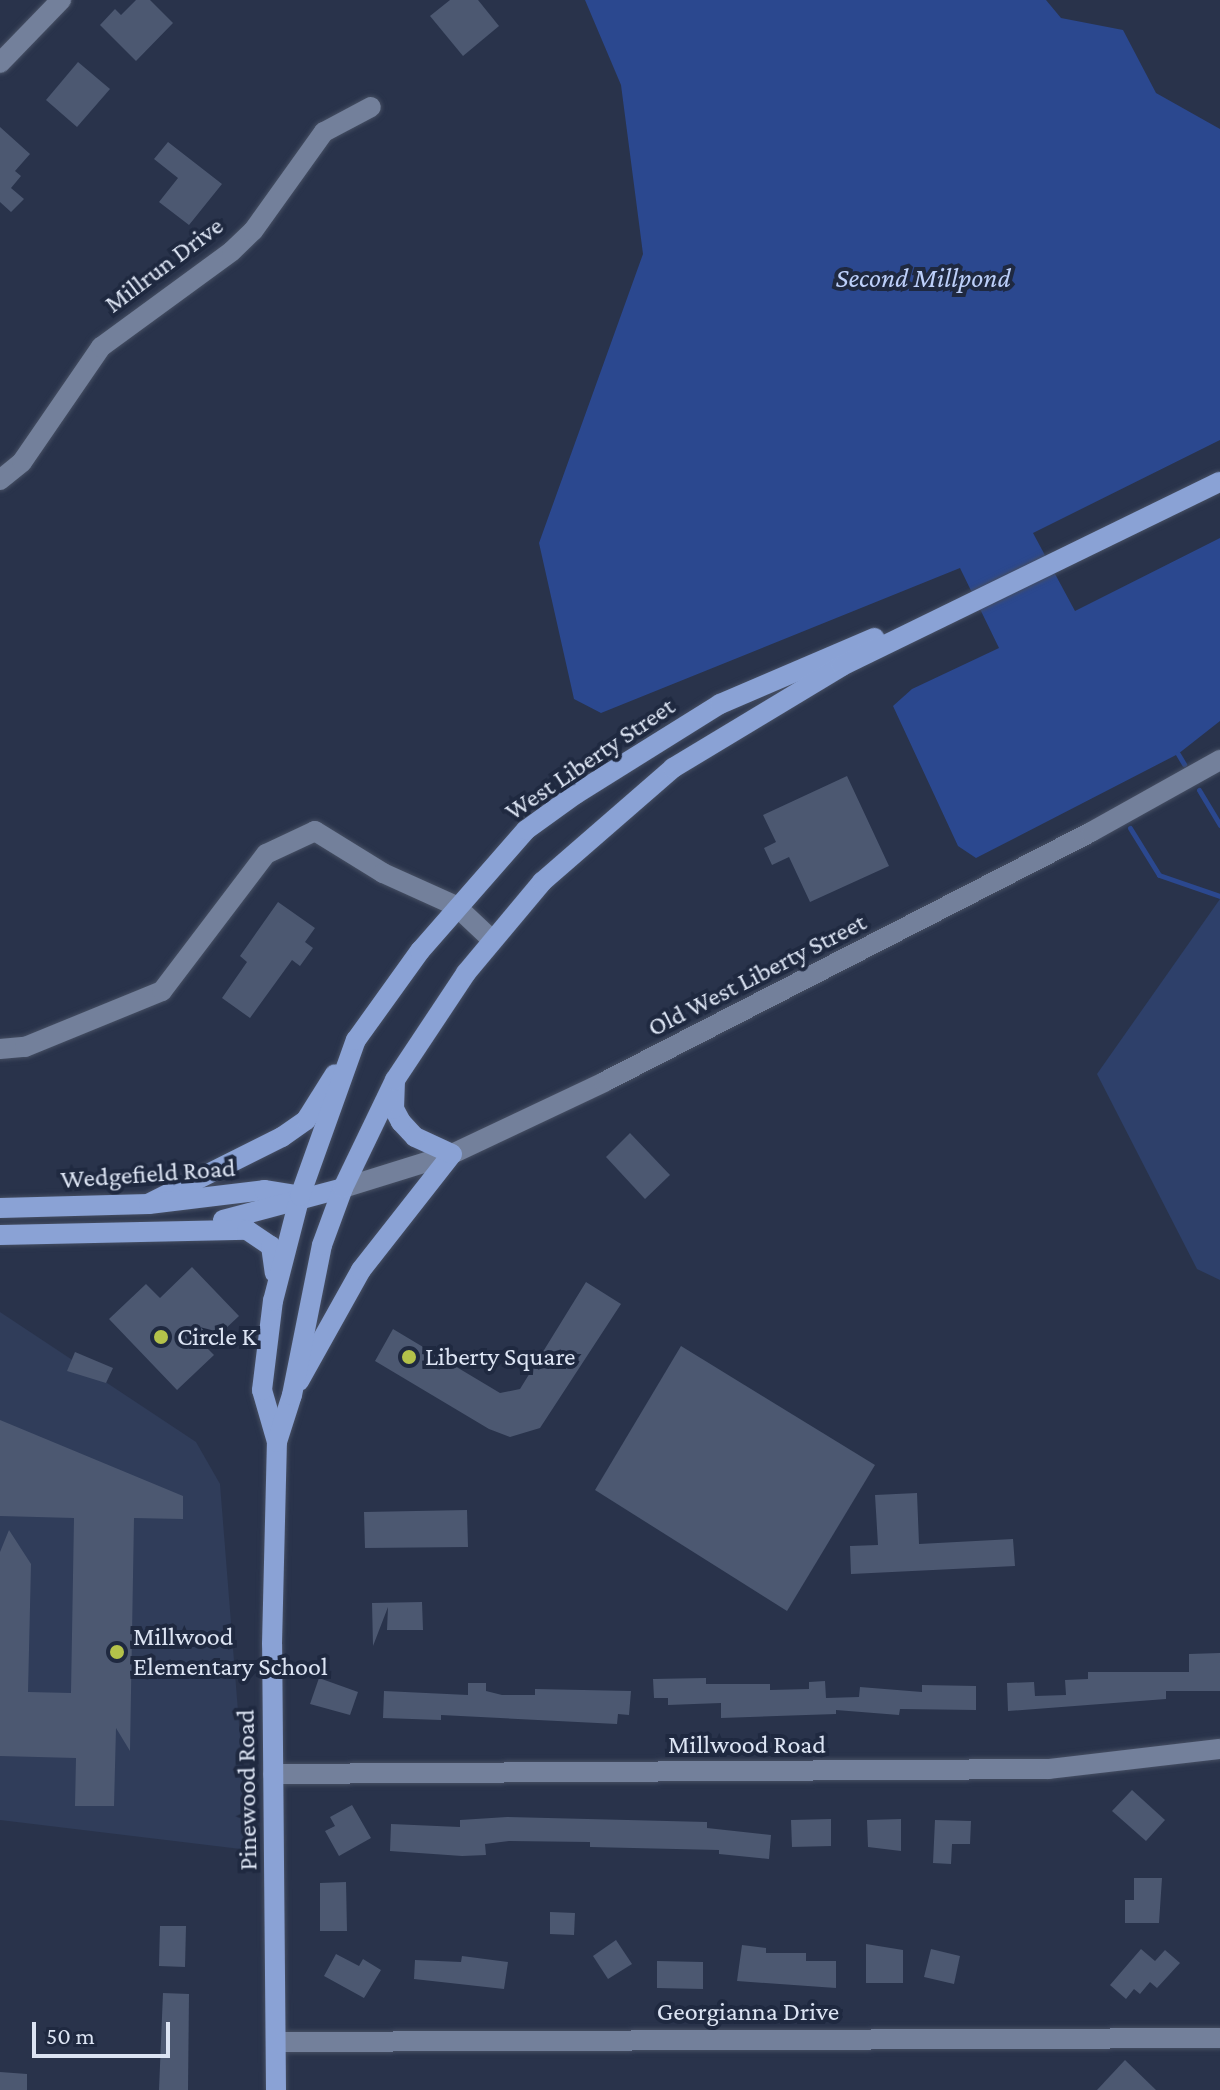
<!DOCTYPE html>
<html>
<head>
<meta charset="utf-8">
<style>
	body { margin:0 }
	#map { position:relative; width:1220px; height:2090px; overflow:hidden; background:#29334b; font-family:"Crimson Pro",serif }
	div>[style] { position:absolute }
	.built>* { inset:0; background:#303d5a }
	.green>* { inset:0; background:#2e406a }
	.water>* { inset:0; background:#2b488f }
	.stream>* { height:5px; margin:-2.5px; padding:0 2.5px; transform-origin:2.5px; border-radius:2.5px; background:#2b488f }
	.building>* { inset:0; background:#4c5871 }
	.roads { filter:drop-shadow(0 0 2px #464f63) drop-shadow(0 0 2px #464f63) }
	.minor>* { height:20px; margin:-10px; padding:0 10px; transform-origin:10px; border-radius:10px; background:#73809b }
	.major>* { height:20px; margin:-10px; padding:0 10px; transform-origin:10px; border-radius:10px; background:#8aa2d5 }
	.dots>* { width:22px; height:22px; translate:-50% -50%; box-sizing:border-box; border:4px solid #1f2940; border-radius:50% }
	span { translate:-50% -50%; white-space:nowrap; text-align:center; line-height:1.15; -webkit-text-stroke:8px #1f2940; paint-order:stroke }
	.street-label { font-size:26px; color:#dce4f3 }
	.poi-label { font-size:26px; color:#dce4f3 }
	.left { translate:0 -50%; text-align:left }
	.water-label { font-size:28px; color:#bccff9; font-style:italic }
	.scale { position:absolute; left:32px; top:2022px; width:138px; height:36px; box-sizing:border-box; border:4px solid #dce4f3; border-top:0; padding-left:10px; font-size:24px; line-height:28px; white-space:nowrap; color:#dce4f3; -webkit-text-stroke:6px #1f2940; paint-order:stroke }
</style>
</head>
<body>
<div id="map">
	<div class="built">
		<i style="clip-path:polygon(0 1312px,196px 1442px,220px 1484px,249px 1850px,0 1820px)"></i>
	</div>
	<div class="green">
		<i style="clip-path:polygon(1220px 899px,1220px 1280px,1197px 1269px,1097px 1074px)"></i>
	</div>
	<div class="water">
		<i style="clip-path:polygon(585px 0,1046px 0,1061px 18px,1123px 30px,1156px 93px,1220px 129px,1220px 440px,1033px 533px,1075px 611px,1220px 538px,1220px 721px,1178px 754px,976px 858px,958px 846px,893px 706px,912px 689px,999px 648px,960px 568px,601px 713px,574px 699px,539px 543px,643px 254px,621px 85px)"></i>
	</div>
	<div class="stream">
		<i style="left:1178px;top:754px;width:12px;rotate:59deg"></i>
		<i style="left:1199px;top:790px;width:41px;rotate:59deg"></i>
		<i style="left:1130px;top:828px;width:55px;rotate:58.3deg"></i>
		<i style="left:1159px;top:875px;width:65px;rotate:19deg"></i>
	</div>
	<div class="building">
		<i style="clip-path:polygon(136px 0,150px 0,173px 23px,136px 61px,100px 25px,115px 9px,121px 15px)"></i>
		<i style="clip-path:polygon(450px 0,478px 0,499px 26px,463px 56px,430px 16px)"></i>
		<i style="clip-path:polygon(78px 62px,110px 89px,77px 127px,46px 100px)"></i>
		<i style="clip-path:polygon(0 127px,30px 154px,15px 171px,21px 176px,11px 188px,24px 199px,11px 212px,0 202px)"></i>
		<i style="clip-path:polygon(168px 142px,222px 184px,189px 225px,159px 202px,178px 178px,154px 159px)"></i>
		<i style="clip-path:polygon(847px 776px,889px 866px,810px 902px,789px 857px,772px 865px,764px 848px,776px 842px,763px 815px)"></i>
		<i style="clip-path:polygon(278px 902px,315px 928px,305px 942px,313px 948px,300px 966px,292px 960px,250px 1018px,222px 998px,247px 962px,240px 956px)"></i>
		<i style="clip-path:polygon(630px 1133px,670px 1175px,645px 1199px,606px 1157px)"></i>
		<i style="clip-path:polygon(192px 1267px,239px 1316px,206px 1347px,214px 1355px,177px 1390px,109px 1319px,146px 1284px,160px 1298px)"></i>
		<i style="clip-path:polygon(586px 1282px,621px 1304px,540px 1428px,510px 1437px,489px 1429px,375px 1361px,393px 1329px,500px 1393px,520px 1389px)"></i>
		<i style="clip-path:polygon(681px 1346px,875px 1465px,787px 1611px,595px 1490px)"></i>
		<i style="clip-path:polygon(75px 1352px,113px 1368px,106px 1383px,67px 1371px)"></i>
		<i style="clip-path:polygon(0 1420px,183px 1496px,183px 1519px,134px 1518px,130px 1751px,116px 1728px,114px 1806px,75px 1806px,76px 1758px,0 1756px,0 1552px,9px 1530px,31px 1564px,28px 1692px,71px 1693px,74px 1518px,0 1516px)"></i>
		<i style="clip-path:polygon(917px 1493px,919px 1544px,1013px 1539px,1015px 1566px,851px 1574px,850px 1546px,878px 1545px,875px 1495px)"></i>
		<i style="clip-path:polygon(467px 1510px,468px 1547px,365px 1548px,364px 1512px)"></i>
		<i style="clip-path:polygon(422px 1602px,423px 1630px,387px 1630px,388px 1607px,373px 1646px,372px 1603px)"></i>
		<i style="clip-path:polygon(1220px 1653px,1220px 1691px,1166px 1691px,1166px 1699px,1008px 1711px,1007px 1683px,1034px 1682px,1035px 1696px,1066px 1695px,1065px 1680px,1088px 1679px,1088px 1672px,1189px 1672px,1189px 1654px)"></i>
		<i style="clip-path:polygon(319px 1678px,358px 1692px,350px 1715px,310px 1704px)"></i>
		<i style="clip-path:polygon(706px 1678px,706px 1684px,770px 1684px,770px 1690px,809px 1689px,809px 1682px,825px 1681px,826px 1698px,859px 1697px,860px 1687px,922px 1692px,922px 1685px,976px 1686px,976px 1710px,900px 1709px,899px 1715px,836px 1710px,836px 1714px,721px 1718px,721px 1703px,668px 1705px,668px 1698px,654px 1698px,653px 1679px)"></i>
		<i style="clip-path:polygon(468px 1683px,486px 1683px,486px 1691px,502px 1695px,535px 1695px,535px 1689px,631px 1691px,629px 1715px,618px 1714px,617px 1724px,441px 1715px,441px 1720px,383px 1718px,384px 1691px,468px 1695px)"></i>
		<i style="clip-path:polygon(1132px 1790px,1165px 1820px,1146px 1841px,1112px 1811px)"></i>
		<i style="clip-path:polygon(352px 1805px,371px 1838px,339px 1856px,325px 1831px,335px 1826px,330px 1817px)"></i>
		<i style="clip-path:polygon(507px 1817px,707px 1822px,707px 1828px,771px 1835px,769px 1859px,719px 1854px,719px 1850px,590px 1847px,590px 1842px,509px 1841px,485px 1844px,486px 1855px,462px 1856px,390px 1851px,391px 1824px,460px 1827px,460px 1820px)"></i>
		<i style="clip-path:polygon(831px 1819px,831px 1846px,792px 1847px,791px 1820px)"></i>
		<i style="clip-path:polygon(901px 1819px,901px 1851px,868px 1847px,867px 1820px)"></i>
		<i style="clip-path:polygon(935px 1820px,971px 1821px,970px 1844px,952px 1844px,951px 1864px,933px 1863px)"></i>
		<i style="clip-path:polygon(1134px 1878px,1162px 1878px,1159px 1923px,1125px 1923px,1125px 1900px,1134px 1900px)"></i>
		<i style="clip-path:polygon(346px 1882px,347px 1931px,320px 1931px,320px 1883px)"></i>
		<i style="clip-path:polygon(550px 1912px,575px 1913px,574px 1935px,550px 1934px)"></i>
		<i style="clip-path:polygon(160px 1926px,186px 1926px,185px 1967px,159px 1966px)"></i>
		<i style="clip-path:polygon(616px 1940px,632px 1964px,608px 1979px,593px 1956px)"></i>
		<i style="clip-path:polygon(866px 1944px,903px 1950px,903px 1983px,866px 1983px)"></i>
		<i style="clip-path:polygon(742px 1945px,766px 1948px,766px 1953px,806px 1953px,806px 1961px,836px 1961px,836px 1988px,737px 1981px)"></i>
		<i style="clip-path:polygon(931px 1949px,960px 1956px,954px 1984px,924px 1977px)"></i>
		<i style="clip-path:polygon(1141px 1949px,1155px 1961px,1165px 1950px,1180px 1963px,1157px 1988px,1150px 1982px,1140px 1994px,1134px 1989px,1126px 1999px,1110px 1985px)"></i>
		<i style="clip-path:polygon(336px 1954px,359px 1966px,363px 1959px,381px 1970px,364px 1998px,324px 1976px)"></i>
		<i style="clip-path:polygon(462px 1956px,508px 1962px,504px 1989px,414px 1979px,415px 1960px,461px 1962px)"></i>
		<i style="clip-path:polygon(657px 1961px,703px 1962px,703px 1989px,657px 1988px)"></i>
		<i style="clip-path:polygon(163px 1993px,189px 1994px,188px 2090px,159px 2090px)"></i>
		<i style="clip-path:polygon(1125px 2060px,1156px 2090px,1097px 2090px)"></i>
		<i style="clip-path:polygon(0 2072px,27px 2074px,27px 2090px,0 2090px)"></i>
	</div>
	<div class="roads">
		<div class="minor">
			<i style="left:0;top:63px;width:88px;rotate:-45.9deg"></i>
			<i style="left:0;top:480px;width:28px;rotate:-39deg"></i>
			<i style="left:22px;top:462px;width:140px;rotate:-55.5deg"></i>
			<i style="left:101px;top:347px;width:162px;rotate:-36.2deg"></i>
			<i style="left:232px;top:251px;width:29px;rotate:-44deg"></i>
			<i style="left:253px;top:231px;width:122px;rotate:-54.4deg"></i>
			<i style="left:324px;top:132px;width:53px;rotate:-28deg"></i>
			<i style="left:0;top:1049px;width:25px;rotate:-5deg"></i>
			<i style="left:25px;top:1047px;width:148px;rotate:-22.2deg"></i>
			<i style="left:162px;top:991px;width:172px;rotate:-52.8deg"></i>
			<i style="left:266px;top:854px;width:54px;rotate:-25.1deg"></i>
			<i style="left:315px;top:831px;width:80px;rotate:31.7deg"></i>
			<i style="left:383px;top:873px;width:80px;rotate:24.3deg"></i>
			<i style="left:456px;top:906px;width:50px;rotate:43.4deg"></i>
			<i style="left:343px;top:1188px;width:114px;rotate:-17.3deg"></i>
			<i style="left:452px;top:1154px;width:168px;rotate:-25.3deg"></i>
			<i style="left:604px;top:1082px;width:547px;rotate:-27.17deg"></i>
			<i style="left:1091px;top:832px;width:148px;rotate:-29.2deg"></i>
			<i style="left:273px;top:1774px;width:776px;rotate:-0.37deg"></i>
			<i style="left:1049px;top:1769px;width:172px;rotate:-6.7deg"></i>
			<i style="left:276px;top:2042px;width:944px;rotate:-0.24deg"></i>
		</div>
		<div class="major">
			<i style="left:150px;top:1203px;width:148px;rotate:-26.6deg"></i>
			<i style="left:282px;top:1137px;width:29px;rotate:-35deg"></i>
			<i style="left:306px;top:1120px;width:54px;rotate:-57.8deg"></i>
			<i style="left:0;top:1208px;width:149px;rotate:-1.5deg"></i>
			<i style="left:149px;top:1204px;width:116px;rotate:-6.9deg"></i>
			<i style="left:264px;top:1190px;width:36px;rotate:9deg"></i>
			<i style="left:223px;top:1220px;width:124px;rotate:-14.9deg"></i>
			<i style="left:0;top:1235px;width:247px;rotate:-1.2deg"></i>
			<i style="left:247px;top:1230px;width:29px;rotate:34deg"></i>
			<i style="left:271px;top:1246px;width:27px;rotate:82deg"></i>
			<i style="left:299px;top:1381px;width:127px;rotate:-60.8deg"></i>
			<i style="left:361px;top:1270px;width:147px;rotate:-51.9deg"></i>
			<i style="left:452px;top:1154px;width:41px;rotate:-155.3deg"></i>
			<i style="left:415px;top:1137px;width:21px;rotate:-133deg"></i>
			<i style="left:401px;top:1122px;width:15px;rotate:-118deg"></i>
			<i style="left:394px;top:1109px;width:26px;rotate:-88deg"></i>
			<i style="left:277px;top:1442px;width:54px;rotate:-106.1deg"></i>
			<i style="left:262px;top:1390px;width:90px;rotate:-83deg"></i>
			<i style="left:273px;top:1301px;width:108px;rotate:-75.6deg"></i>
			<i style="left:300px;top:1196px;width:166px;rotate:-70.3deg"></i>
			<i style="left:356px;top:1040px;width:110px;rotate:-54.3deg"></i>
			<i style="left:420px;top:951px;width:161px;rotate:-48.8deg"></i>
			<i style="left:526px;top:830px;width:62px;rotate:-35.8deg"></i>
			<i style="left:576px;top:794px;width:170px;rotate:-32deg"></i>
			<i style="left:720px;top:704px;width:168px;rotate:-23.2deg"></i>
			<i style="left:276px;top:2090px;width:446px;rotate:-90.5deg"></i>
			<i style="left:272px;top:1644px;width:202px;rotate:-88.6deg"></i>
			<i style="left:277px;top:1442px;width:49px;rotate:-72.3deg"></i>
			<i style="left:292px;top:1395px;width:153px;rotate:-78.7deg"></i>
			<i style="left:322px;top:1245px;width:61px;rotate:-69.8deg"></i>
			<i style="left:343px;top:1188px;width:120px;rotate:-64.3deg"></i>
			<i style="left:395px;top:1080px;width:128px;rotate:-56.4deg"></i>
			<i style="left:466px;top:973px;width:119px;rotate:-50.1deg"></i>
			<i style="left:542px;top:882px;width:174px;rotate:-41deg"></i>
			<i style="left:673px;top:768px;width:197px;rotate:-31.1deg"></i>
			<i style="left:842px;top:666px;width:420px;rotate:-26deg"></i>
		</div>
	</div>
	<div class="dots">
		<i style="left:161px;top:1337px;background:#b4c24a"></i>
		<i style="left:409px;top:1357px;background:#b4c24a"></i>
		<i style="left:117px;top:1652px;background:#b4c24a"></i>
	</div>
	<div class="street-label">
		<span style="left:164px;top:265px;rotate:-37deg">Millrun Drive</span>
		<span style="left:590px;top:759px;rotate:-34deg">West Liberty Street</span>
		<span style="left:757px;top:975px;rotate:-27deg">Old West Liberty Street</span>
		<span style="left:148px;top:1174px;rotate:-4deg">Wedgefield Road</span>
		<span style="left:747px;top:1745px">Millwood Road</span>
		<span style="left:247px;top:1790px;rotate:-91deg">Pinewood Road</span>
		<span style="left:748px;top:2012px">Georgianna Drive</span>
	</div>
	<div class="poi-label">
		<span class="left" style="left:177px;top:1337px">Circle K</span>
		<span class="left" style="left:425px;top:1357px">Liberty Square</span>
		<span class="left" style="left:133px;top:1652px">Millwood<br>Elementary School</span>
	</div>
	<div class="water-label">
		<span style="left:923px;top:278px">Second Millpond</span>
	</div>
	<div class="scale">50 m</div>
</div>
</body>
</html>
